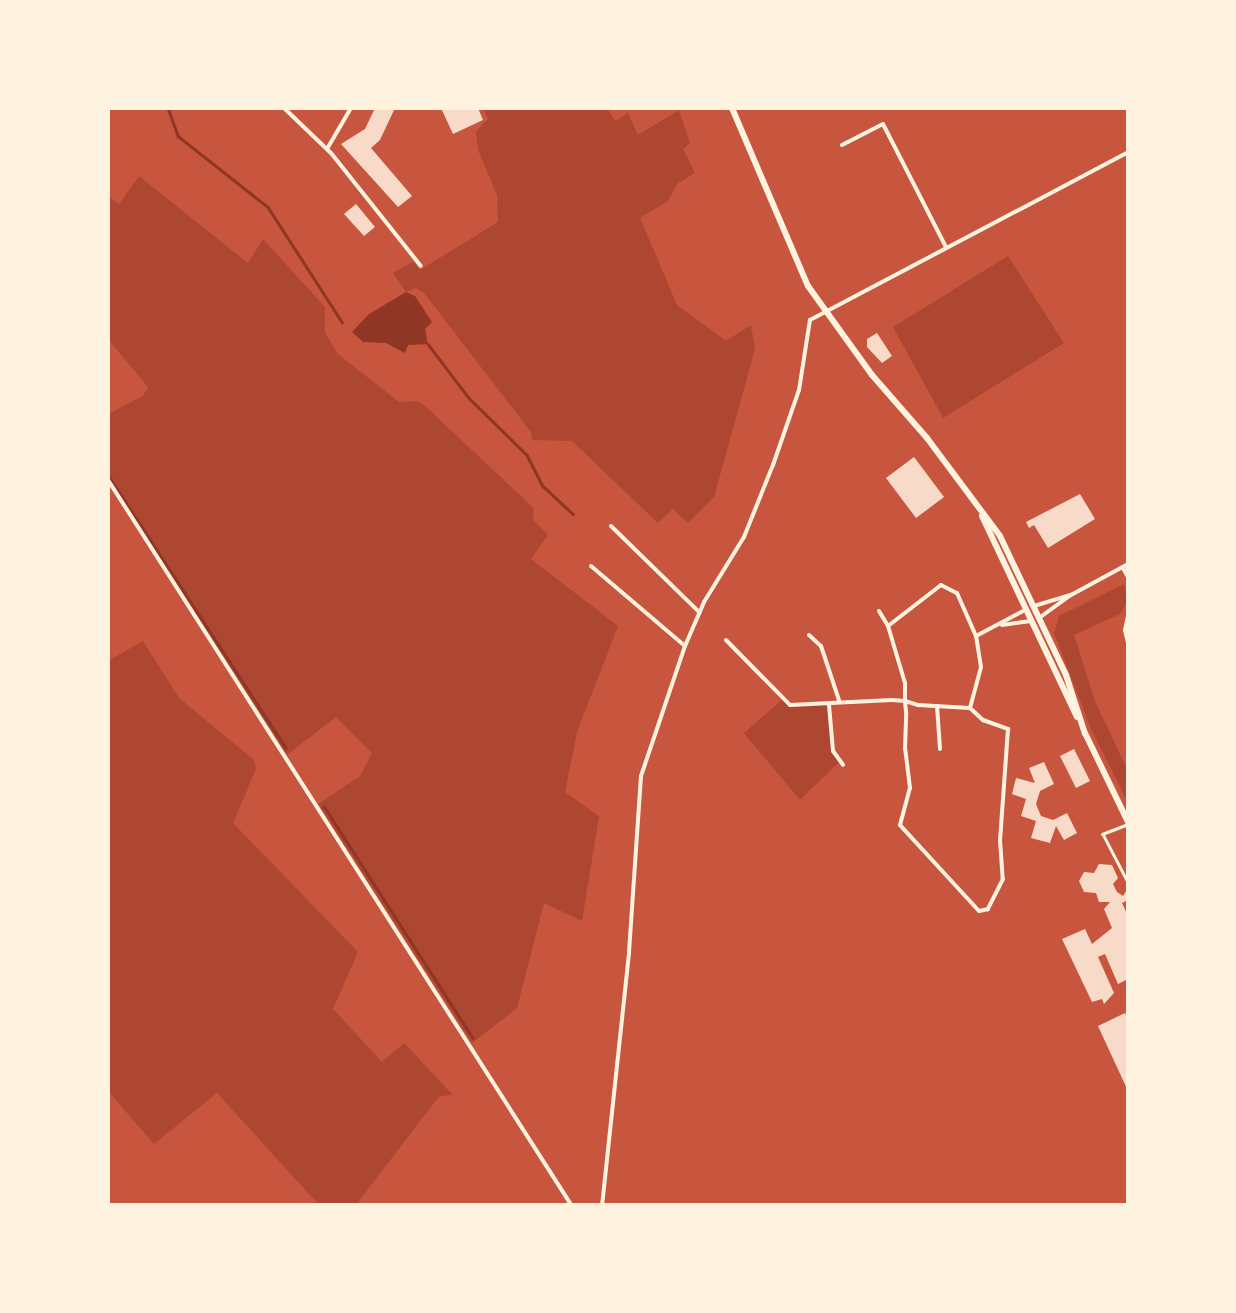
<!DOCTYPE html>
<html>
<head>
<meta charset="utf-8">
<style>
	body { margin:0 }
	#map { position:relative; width:1236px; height:1313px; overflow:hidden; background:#c8553d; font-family:"DejaVu Sans",sans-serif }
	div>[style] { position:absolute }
	.green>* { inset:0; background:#ae4732 }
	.water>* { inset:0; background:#8f3625 }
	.stream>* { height:2.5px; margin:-1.25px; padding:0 1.25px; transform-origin:1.25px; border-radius:1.25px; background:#8f3625 }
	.building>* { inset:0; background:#f7dbc8 }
	.service>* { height:2.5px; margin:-1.25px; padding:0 1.25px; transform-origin:1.25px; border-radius:1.25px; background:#fff3e0 }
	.minor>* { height:4px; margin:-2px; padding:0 2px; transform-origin:2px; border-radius:2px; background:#fff3e0 }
	.secondary>* { height:6px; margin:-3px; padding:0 3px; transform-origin:3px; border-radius:3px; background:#fff3e0 }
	span { translate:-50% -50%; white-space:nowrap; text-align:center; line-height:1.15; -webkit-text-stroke:8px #fff3e0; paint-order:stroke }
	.frame { position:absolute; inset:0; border:110px solid #fff3e0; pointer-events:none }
</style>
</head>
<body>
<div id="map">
	<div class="green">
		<i style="clip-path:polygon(483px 108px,607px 108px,615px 121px,628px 113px,638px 135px,679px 110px,690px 143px,683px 149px,695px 173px,677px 184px,668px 201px,640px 218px,677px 305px,726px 341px,751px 325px,755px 349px,714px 497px,688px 523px,673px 509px,658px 523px,572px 441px,532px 440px,531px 432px,424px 293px,416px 288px,406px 292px,393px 273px,413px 262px,420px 270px,498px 222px,497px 195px,478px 150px,476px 131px,488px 119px)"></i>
		<i style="clip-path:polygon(139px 176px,248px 263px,263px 239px,325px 307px,325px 333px,338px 354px,399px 402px,417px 401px,425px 406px,524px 499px,534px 509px,533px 520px,548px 535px,531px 559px,618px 626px,577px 732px,565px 792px,599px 816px,582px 921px,544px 903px,517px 1008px,472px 1043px,318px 804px,360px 776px,372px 753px,336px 717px,287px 755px,108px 479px,108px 414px,143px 396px,148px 387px,108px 339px,108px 196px,119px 204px)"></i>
		<i style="clip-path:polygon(1008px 256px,1064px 343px,943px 418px,893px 327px)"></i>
		<i style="clip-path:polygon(1124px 584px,1128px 601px,1120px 614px,1074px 635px,1095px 701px,1128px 771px,1128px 803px,1091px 729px,1054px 633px,1059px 616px)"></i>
		<i style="clip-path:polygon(143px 641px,179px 698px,254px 760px,256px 769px,233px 823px,358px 952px,333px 1009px,382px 1062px,404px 1043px,453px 1095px,440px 1096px,433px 1104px,356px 1205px,319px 1205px,217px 1093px,154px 1144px,108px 1091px,108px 661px)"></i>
		<i style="clip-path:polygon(783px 699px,790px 705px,829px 705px,833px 751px,840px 761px,800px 800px,744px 733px)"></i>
	</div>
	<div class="water">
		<i style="clip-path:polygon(406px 292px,415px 296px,432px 322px,425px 329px,428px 344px,408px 345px,405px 353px,386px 343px,363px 342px,352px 332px,369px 314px)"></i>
	</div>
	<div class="stream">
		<i style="left:168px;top:108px;width:30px;rotate:70deg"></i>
		<i style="left:178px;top:136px;width:115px;rotate:38.3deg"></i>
		<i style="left:268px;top:207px;width:137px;rotate:57.2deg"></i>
		<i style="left:428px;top:344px;width:68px;rotate:52.8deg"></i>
		<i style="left:469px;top:398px;width:81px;rotate:44.5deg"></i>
		<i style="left:527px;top:455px;width:35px;rotate:63deg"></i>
		<i style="left:543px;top:486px;width:41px;rotate:43deg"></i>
		<i style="left:108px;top:475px;width:326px;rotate:56.9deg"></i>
		<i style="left:324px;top:806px;width:276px;rotate:57.3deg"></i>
	</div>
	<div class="building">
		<i style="clip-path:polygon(375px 108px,395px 108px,380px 140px,371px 148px,412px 196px,398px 207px,341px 144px,365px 129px)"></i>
		<i style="clip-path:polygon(441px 108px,478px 108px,483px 120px,453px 134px)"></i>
		<i style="clip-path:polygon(356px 204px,375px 227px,364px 236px,344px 214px)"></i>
		<i style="clip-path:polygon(877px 333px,892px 356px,882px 363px,867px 347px,867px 339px)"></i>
		<i style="clip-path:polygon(914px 457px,944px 497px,916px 518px,886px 478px)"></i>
		<i style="clip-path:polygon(1080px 494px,1095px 519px,1048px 548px,1034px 525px,1029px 528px,1026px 522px)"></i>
		<i style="clip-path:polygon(1074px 749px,1090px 781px,1076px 788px,1060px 756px)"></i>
		<i style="clip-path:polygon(1044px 762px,1054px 784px,1040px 791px,1036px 804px,1041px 816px,1053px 820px,1067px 813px,1077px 833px,1064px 840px,1056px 826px,1050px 843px,1031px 838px,1036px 821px,1021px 816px,1026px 799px,1012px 794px,1016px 778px,1035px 783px,1029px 768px)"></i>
		<i style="clip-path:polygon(1099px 864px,1112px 865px,1118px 878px,1113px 884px,1117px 892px,1123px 896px,1128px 888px,1128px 900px,1122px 903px,1128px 916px,1128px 979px,1118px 984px,1105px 954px,1098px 957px,1114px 993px,1104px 1004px,1102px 999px,1092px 1002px,1062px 939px,1085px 929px,1092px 944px,1112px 928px,1104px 909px,1110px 902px,1099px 902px,1096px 893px,1084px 892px,1079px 881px,1084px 872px,1094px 873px)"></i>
		<i style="clip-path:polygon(1125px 1013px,1128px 1019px,1128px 1091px,1098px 1026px)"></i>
	</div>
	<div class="service">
		<i style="left:1127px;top:825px;width:26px;rotate:159deg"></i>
		<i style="left:1103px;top:834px;width:54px;rotate:62.5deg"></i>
	</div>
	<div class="minor">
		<i style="left:284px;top:108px;width:65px;rotate:43.8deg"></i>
		<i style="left:331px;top:153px;width:144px;rotate:51.5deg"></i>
		<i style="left:842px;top:145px;width:46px;rotate:-27.1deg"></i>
		<i style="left:883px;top:124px;width:138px;rotate:62.9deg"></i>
		<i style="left:327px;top:149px;width:48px;rotate:-59.7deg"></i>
		<i style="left:108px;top:480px;width:862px;rotate:57.42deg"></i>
		<i style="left:611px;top:526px;width:124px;rotate:44.3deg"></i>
		<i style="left:591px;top:566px;width:123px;rotate:40.4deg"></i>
		<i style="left:1123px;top:568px;width:10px;rotate:61deg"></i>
		<i style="left:1034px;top:606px;width:39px;rotate:-17deg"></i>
		<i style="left:1071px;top:595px;width:65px;rotate:-28.5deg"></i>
		<i style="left:879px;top:611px;width:17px;rotate:59deg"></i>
		<i style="left:1128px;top:616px;width:14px;rotate:102deg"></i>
		<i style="left:1125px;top:630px;width:13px;rotate:77deg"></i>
		<i style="left:1039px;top:618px;width:39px;rotate:-36deg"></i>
		<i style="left:1002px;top:625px;width:29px;rotate:-8deg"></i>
		<i style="left:809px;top:635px;width:16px;rotate:43deg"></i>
		<i style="left:821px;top:646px;width:57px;rotate:71.6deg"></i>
		<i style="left:726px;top:640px;width:91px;rotate:45.4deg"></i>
		<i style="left:790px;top:705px;width:102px;rotate:-2.8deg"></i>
		<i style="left:892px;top:700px;width:13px;rotate:4deg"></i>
		<i style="left:905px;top:701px;width:14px;rotate:17deg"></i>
		<i style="left:918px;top:705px;width:52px;rotate:3.3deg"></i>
		<i style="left:970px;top:708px;width:18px;rotate:43deg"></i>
		<i style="left:983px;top:720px;width:27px;rotate:20deg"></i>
		<i style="left:1008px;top:729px;width:111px;rotate:94.1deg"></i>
		<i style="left:1000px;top:840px;width:39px;rotate:86deg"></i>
		<i style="left:1003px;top:879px;width:34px;rotate:117deg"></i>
		<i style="left:988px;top:909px;width:9px;rotate:167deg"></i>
		<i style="left:979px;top:911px;width:117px;rotate:-132.6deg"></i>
		<i style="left:900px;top:825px;width:38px;rotate:-75deg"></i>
		<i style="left:910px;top:788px;width:39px;rotate:-97deg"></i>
		<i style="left:905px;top:749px;width:37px;rotate:-88deg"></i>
		<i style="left:906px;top:712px;width:11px;rotate:-95deg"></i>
		<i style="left:905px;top:701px;width:18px;rotate:-90deg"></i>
		<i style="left:905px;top:683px;width:59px;rotate:-106.6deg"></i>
		<i style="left:888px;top:626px;width:67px;rotate:-37.7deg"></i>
		<i style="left:941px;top:585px;width:18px;rotate:27deg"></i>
		<i style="left:957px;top:593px;width:47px;rotate:66.2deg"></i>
		<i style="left:976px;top:636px;width:55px;rotate:-28deg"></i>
		<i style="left:829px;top:705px;width:46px;rotate:85deg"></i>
		<i style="left:833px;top:751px;width:17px;rotate:54deg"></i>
		<i style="left:937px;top:706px;width:43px;rotate:86deg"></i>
		<i style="left:970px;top:708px;width:42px;rotate:-75deg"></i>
		<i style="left:981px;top:667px;width:31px;rotate:-99deg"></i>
		<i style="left:602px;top:1206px;width:255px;rotate:-83.9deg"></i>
		<i style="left:629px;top:952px;width:176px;rotate:-86.1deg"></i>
		<i style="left:641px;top:776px;width:137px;rotate:-71.3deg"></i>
		<i style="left:685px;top:646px;width:48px;rotate:-66.6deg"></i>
		<i style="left:704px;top:602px;width:76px;rotate:-58.4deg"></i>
		<i style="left:744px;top:537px;width:78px;rotate:-68.1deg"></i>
		<i style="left:773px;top:465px;width:79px;rotate:-70.9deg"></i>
		<i style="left:799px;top:390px;width:71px;rotate:-81.1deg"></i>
		<i style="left:810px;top:320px;width:360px;rotate:-27.8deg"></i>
	</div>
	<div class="secondary">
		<i style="left:732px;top:108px;width:194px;rotate:66.9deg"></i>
		<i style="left:808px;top:286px;width:110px;rotate:54.3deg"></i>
		<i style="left:872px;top:375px;width:84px;rotate:48.9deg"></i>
		<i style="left:927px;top:438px;width:122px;rotate:53.3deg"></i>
		<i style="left:1000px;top:536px;width:154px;rotate:64.6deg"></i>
		<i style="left:1066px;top:675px;width:62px;rotate:72.1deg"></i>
		<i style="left:982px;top:516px;width:222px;rotate:64.7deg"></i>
		<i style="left:1085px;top:733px;width:99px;rotate:64.2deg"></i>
	</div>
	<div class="frame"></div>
</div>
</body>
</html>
